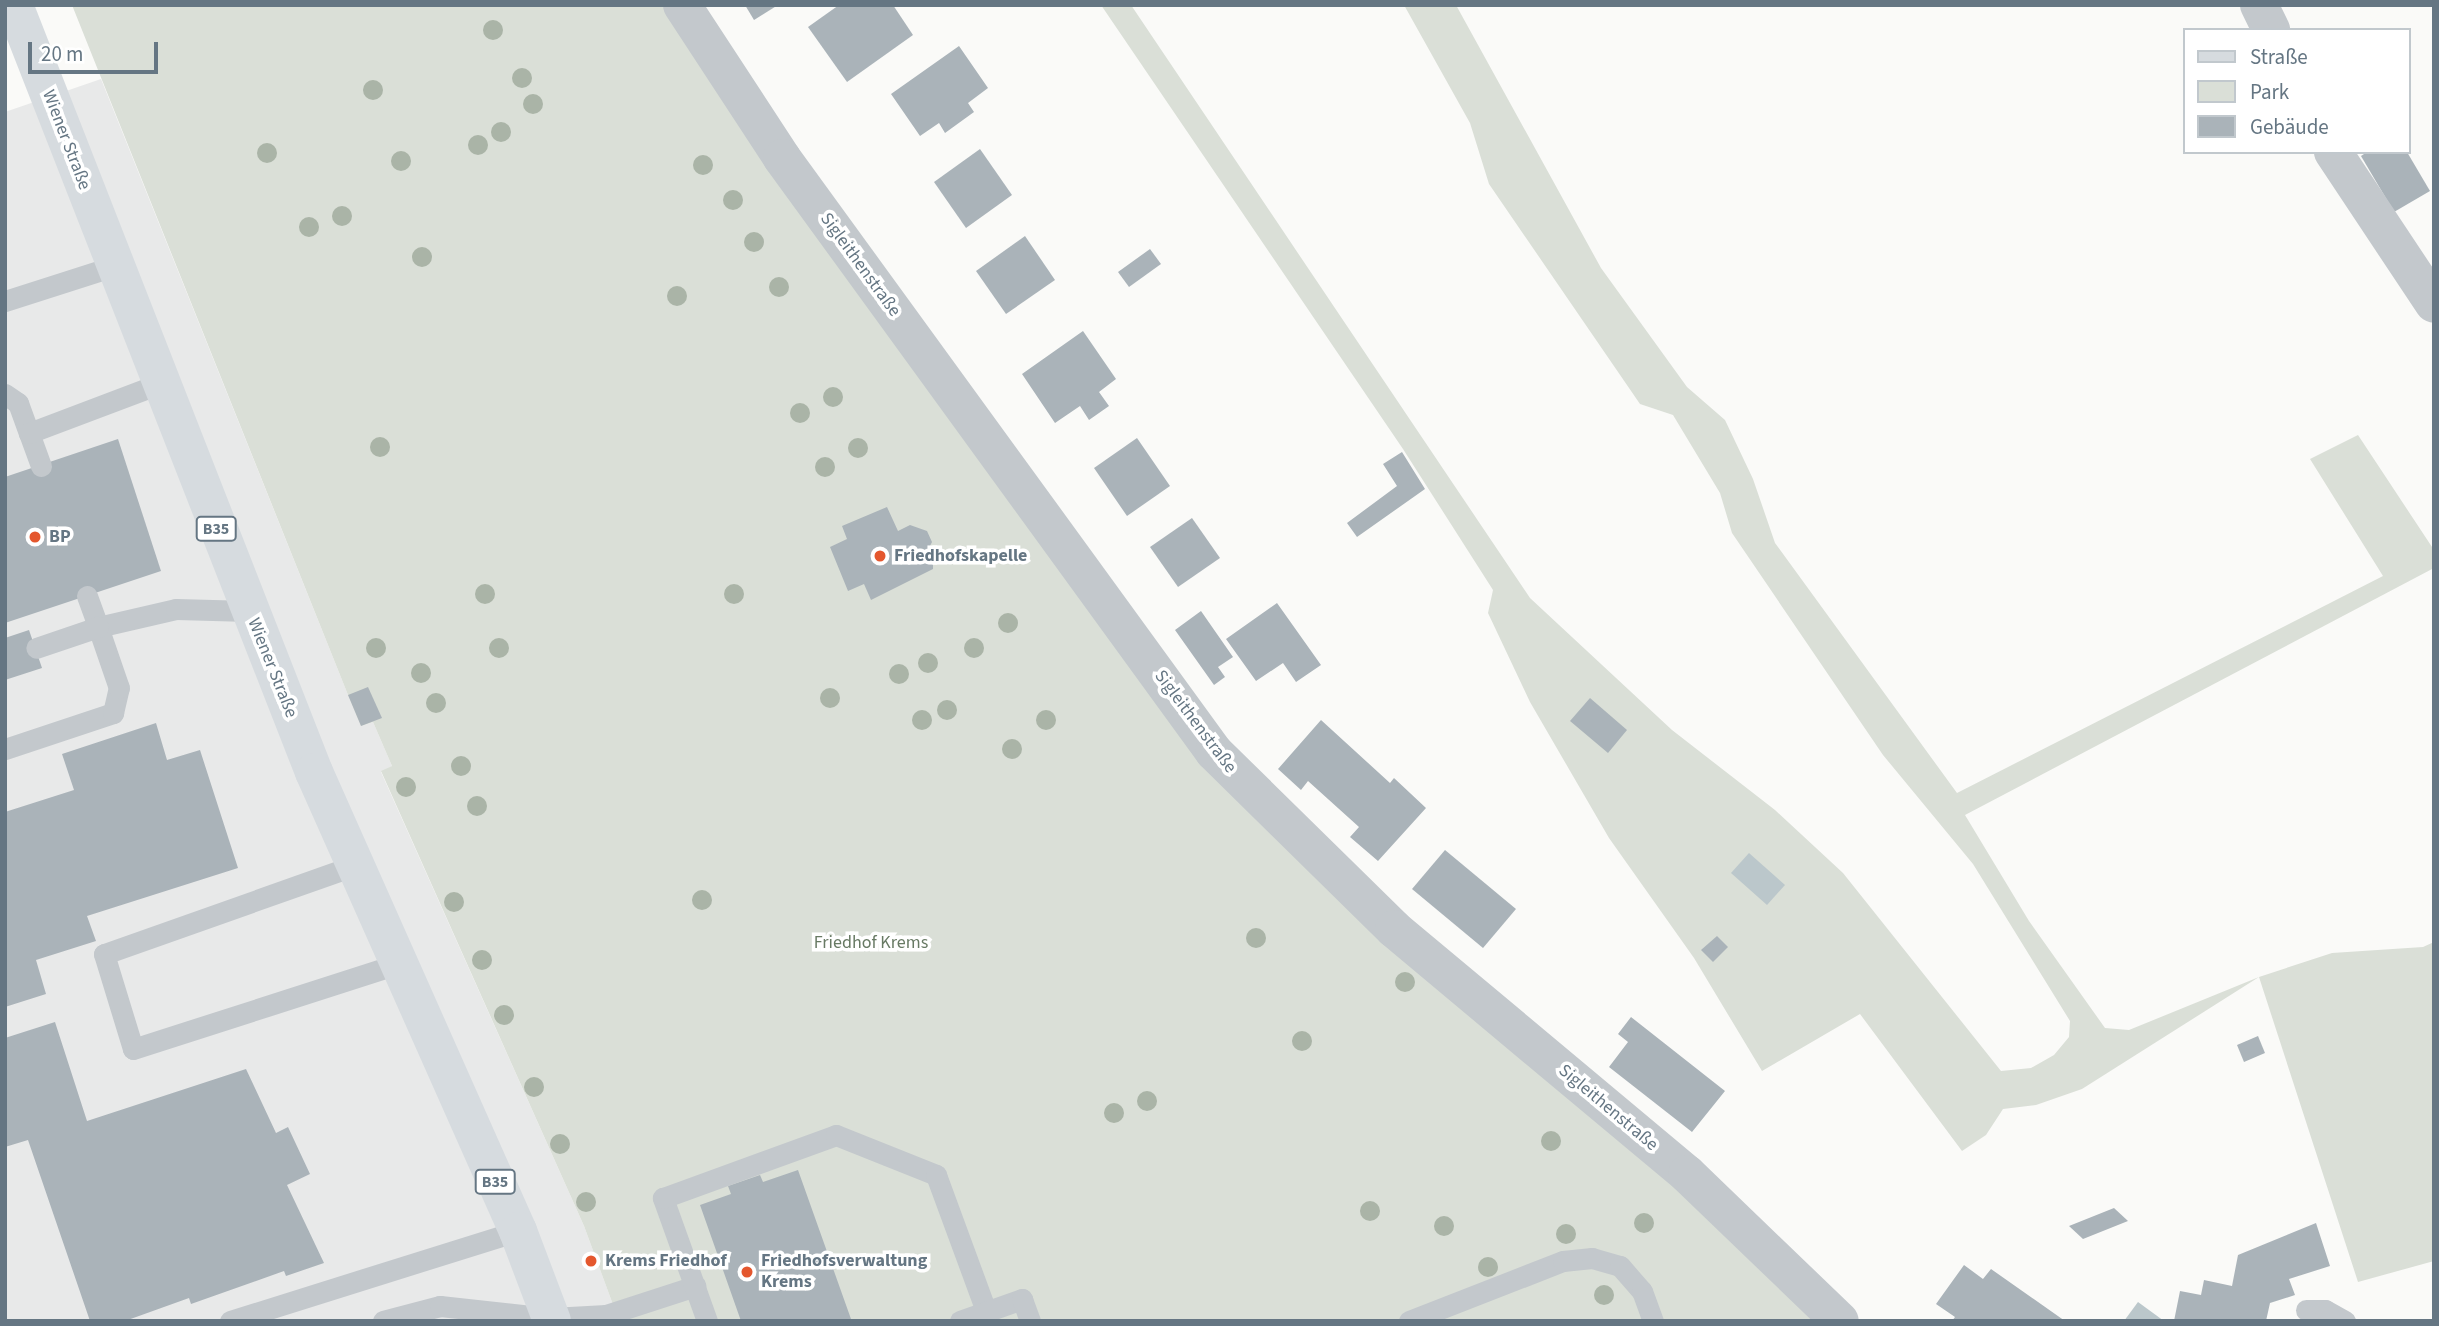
<!DOCTYPE html>
<html>
<head>
<meta charset="utf-8">
<style>
	body { margin:0 }
	#map { position:relative; width:2439px; height:1326px; overflow:hidden; background:#fafaf8; font-family:"Source Sans 3",sans-serif }
	div>[style] { position:absolute }
	.built>* { inset:0; background:#e8e9e9 }
	.green>* { inset:0; background:#dadfd7 }
	.water>* { inset:0; background:#bbc7cb }
	.building>* { inset:0; background:#aab3b9 }
	.lane>* { height:21px; margin:-10.5px; padding:0 10.5px; transform-origin:10.5px; border-radius:10.5px; background:#c3c8cc }
	.street>* { height:38px; margin:-19px; padding:0 19px; transform-origin:19px; border-radius:19px; background:#c3c8cc }
	.primary>* { height:38px; margin:-19px; padding:0 19px; transform-origin:19px; border-radius:19px; background:#d6dbdf }
	.trees>* { width:20px; height:20px; margin:-10px; border-radius:50%; background:#aab4a7 }
	.dots>* { width:19px; height:19px; translate:-50% -50%; box-sizing:border-box; border:4px solid #fff; border-radius:50% }
	span { translate:-50% -50%; white-space:nowrap; text-align:center; line-height:1.15; -webkit-text-stroke:7px #fff; paint-order:stroke }
	.shield-label span { padding:2px 5px; background:#fff; border:2px solid; border-radius:5px; -webkit-text-stroke-width:0 }
	.shield-label { font-size:16px; color:#657683; font-weight:700 }
	.street-label { font-size:18px; color:#657683 }
	.poi-label { font-size:18px; color:#657683; font-weight:700 }
	.left { translate:0 -50%; text-align:left }
	.park-label { font-size:18px; color:#687a64 }
	.frame { position:absolute; inset:0; border:7px solid #657683; pointer-events:none }
	.legend { position:absolute; left:2183px; top:28px; width:228px; height:126px; box-sizing:border-box; background:#fff; border:2px solid #c1c8cd; margin:0; padding:9px 12px; list-style:none; font-size:21px; color:#657683 }
	.legend li { display:flex; align-items:center; gap:14px; height:35px }
	.legend b { width:35px; border:2px solid #c1c8cd }
	.scale { position:absolute; left:28px; top:42px; width:130px; height:32px; box-sizing:border-box; border:4px solid #657683; border-top:0; padding-left:9px; font-size:21px; line-height:24px; white-space:nowrap; color:#657683; -webkit-text-stroke:5px #fff; paint-order:stroke }
</style>
</head>
<body>
<div id="map">
	<div class="built">
		<i style="clip-path:polygon(101px 79px,348px 695px,361px 726px,373px 722px,392px 766px,381px 772px,584px 1226px,619px 1321px,5px 1321px,5px 112px)"></i>
	</div>
	<div class="green">
		<i style="clip-path:polygon(72px 5px,662px 5px,769px 166px,1221px 781px,1678px 1181px,1826px 1321px,619px 1321px,584px 1226px,381px 771px,392px 766px,373px 722px,361px 726px,348px 695px)"></i>
		<i style="clip-path:polygon(1101px 5px,1131px 5px,1530px 598px,1672px 730px,1775px 810px,1843px 873px,2001px 1071px,2031px 1068px,2054px 1055px,2069px 1037px,2070px 1021px,1973px 864px,1883px 755px,1732px 533px,1720px 493px,1673px 415px,1640px 404px,1489px 184px,1470px 123px,1404px 5px,1456px 5px,1601px 268px,1687px 387px,1725px 420px,1753px 479px,1775px 543px,1957px 793px,2383px 576px,2310px 459px,2358px 435px,2434px 550px,2434px 568px,1965px 815px,2029px 921px,2105px 1028px,2129px 1030px,2259px 977px,2332px 953px,2423px 947px,2434px 942px,2434px 1261px,2358px 1282px,2259px 977px,2082px 1089px,2036px 1105px,2003px 1109px,1986px 1135px,1962px 1151px,1860px 1014px,1762px 1071px,1694px 958px,1609px 838px,1530px 702px,1488px 613px,1493px 590px,1403px 449px)"></i>
	</div>
	<div class="water">
		<i style="clip-path:polygon(1749px 853px,1785px 885px,1767px 905px,1731px 873px)"></i>
		<i style="clip-path:polygon(2138px 1302px,2164px 1321px,2124px 1321px)"></i>
	</div>
	<div class="building">
		<i style="clip-path:polygon(745px 5px,778px 5px,754px 20px)"></i>
		<i style="clip-path:polygon(839px 5px,893px 5px,913px 35px,847px 82px,808px 27px)"></i>
		<i style="clip-path:polygon(959px 46px,988px 88px,968px 103px,974px 112px,945px 133px,939px 123px,920px 136px,891px 94px)"></i>
		<i style="clip-path:polygon(980px 149px,1012px 195px,966px 228px,934px 182px)"></i>
		<i style="clip-path:polygon(2367px 152px,2407px 152px,2430px 191px,2394px 212px,2361px 156px)"></i>
		<i style="clip-path:polygon(1025px 236px,1055px 280px,1006px 314px,976px 271px)"></i>
		<i style="clip-path:polygon(1150px 249px,1161px 264px,1129px 287px,1118px 272px)"></i>
		<i style="clip-path:polygon(1083px 331px,1116px 379px,1099px 392px,1109px 406px,1089px 420px,1080px 406px,1055px 423px,1022px 374px)"></i>
		<i style="clip-path:polygon(1137px 438px,1170px 486px,1127px 516px,1094px 468px)"></i>
		<i style="clip-path:polygon(118px 439px,161px 571px,5px 623px,5px 477px)"></i>
		<i style="clip-path:polygon(1402px 452px,1425px 489px,1357px 537px,1347px 523px,1397px 486px,1383px 464px)"></i>
		<i style="clip-path:polygon(887px 507px,898px 531px,910px 525px,927px 531px,932px 542px,923px 560px,933px 564px,933px 569px,871px 600px,864px 584px,848px 591px,830px 547px,847px 539px,842px 526px)"></i>
		<i style="clip-path:polygon(1192px 518px,1220px 558px,1178px 587px,1150px 547px)"></i>
		<i style="clip-path:polygon(1277px 603px,1321px 665px,1296px 682px,1283px 663px,1256px 681px,1226px 639px)"></i>
		<i style="clip-path:polygon(1201px 611px,1233px 657px,1218px 667px,1225px 677px,1214px 685px,1175px 630px)"></i>
		<i style="clip-path:polygon(29px 630px,42px 668px,5px 680px,5px 638px)"></i>
		<i style="clip-path:polygon(368px 687px,382px 718px,361px 726px,348px 695px)"></i>
		<i style="clip-path:polygon(1590px 698px,1627px 730px,1608px 753px,1570px 721px)"></i>
		<i style="clip-path:polygon(1321px 720px,1390px 783px,1394px 778px,1426px 808px,1378px 861px,1350px 837px,1359px 827px,1308px 781px,1301px 790px,1278px 769px)"></i>
		<i style="clip-path:polygon(156px 723px,167px 760px,200px 750px,238px 868px,87px 916px,96px 941px,36px 960px,46px 994px,5px 1007px,5px 812px,74px 790px,62px 754px)"></i>
		<i style="clip-path:polygon(1445px 850px,1516px 909px,1483px 948px,1412px 889px)"></i>
		<i style="clip-path:polygon(1717px 936px,1728px 947px,1713px 962px,1701px 950px)"></i>
		<i style="clip-path:polygon(1631px 1017px,1725px 1091px,1692px 1132px,1609px 1067px,1628px 1042px,1618px 1034px)"></i>
		<i style="clip-path:polygon(55px 1022px,87px 1121px,246px 1069px,276px 1133px,288px 1127px,310px 1174px,287px 1185px,324px 1263px,286px 1276px,284px 1271px,191px 1304px,189px 1298px,125px 1321px,90px 1321px,28px 1140px,5px 1147px,5px 1038px)"></i>
		<i style="clip-path:polygon(2258px 1036px,2265px 1053px,2244px 1062px,2237px 1045px)"></i>
		<i style="clip-path:polygon(798px 1170px,851px 1319px,741px 1321px,700px 1205px,731px 1194px,728px 1186px,760px 1175px,763px 1182px)"></i>
		<i style="clip-path:polygon(2114px 1208px,2128px 1221px,2083px 1239px,2069px 1226px)"></i>
		<i style="clip-path:polygon(2316px 1223px,2330px 1266px,2289px 1279px,2295px 1295px,2270px 1303px,2266px 1321px,2174px 1321px,2180px 1291px,2201px 1295px,2204px 1280px,2232px 1286px,2238px 1255px)"></i>
		<i style="clip-path:polygon(1964px 1265px,1983px 1279px,1991px 1269px,2065px 1321px,1952px 1321px,1955px 1317px,1936px 1304px)"></i>
	</div>
	<div class="lane">
		<i style="left:5px;top:301px;width:114px;rotate:-17.8deg"></i>
		<i style="left:5px;top:394px;width:16px;rotate:35deg"></i>
		<i style="left:18px;top:403px;width:32px;rotate:70deg"></i>
		<i style="left:41px;top:466px;width:35px;rotate:-110deg"></i>
		<i style="left:29px;top:433px;width:139px;rotate:-20.7deg"></i>
		<i style="left:87px;top:596px;width:33px;rotate:70deg"></i>
		<i style="left:98px;top:627px;width:80px;rotate:-13deg"></i>
		<i style="left:176px;top:609px;width:73px;rotate:1.6deg"></i>
		<i style="left:5px;top:749px;width:114px;rotate:-18.4deg"></i>
		<i style="left:113px;top:713px;width:26px;rotate:-77deg"></i>
		<i style="left:119px;top:688px;width:65px;rotate:-109deg"></i>
		<i style="left:98px;top:627px;width:65px;rotate:161.3deg"></i>
		<i style="left:353px;top:866px;width:264px;rotate:160.5deg"></i>
		<i style="left:104px;top:954px;width:99px;rotate:73deg"></i>
		<i style="left:133px;top:1049px;width:277px;rotate:-17.8deg"></i>
		<i style="left:2306px;top:1310px;width:19px"></i>
		<i style="left:2325px;top:1310px;width:23px;rotate:29deg"></i>
		<i style="left:230px;top:1321px;width:302px;rotate:-17.4deg"></i>
		<i style="left:383px;top:1321px;width:59px;rotate:-14.7deg"></i>
		<i style="left:440px;top:1306px;width:112px;rotate:6.2deg"></i>
		<i style="left:551px;top:1318px;width:55px;rotate:-3.1deg"></i>
		<i style="left:606px;top:1315px;width:94px;rotate:-18deg"></i>
		<i style="left:707px;top:1321px;width:131px;rotate:-109.7deg"></i>
		<i style="left:663px;top:1198px;width:184px;rotate:-20deg"></i>
		<i style="left:836px;top:1135px;width:108px;rotate:21.8deg"></i>
		<i style="left:936px;top:1175px;width:145px;rotate:69.8deg"></i>
		<i style="left:960px;top:1321px;width:66px;rotate:-19.5deg"></i>
		<i style="left:1022px;top:1299px;width:23px;rotate:70deg"></i>
		<i style="left:1409px;top:1321px;width:165px;rotate:-21.3deg"></i>
		<i style="left:1563px;top:1261px;width:29px;rotate:-6deg"></i>
		<i style="left:1592px;top:1258px;width:29px;rotate:16deg"></i>
		<i style="left:1620px;top:1266px;width:33px;rotate:49deg"></i>
		<i style="left:1642px;top:1291px;width:32px;rotate:70deg"></i>
	</div>
	<div class="street">
		<i style="left:682px;top:5px;width:183px;rotate:56.8deg"></i>
		<i style="left:782px;top:158px;width:734px;rotate:53.97deg"></i>
		<i style="left:1214px;top:752px;width:252px;rotate:44.5deg"></i>
		<i style="left:1394px;top:929px;width:382px;rotate:39.9deg"></i>
		<i style="left:1687px;top:1174px;width:212px;rotate:43.9deg"></i>
		<i style="left:2259px;top:5px;width:28px;rotate:64deg"></i>
		<i style="left:2333px;top:152px;width:182px;rotate:56.4deg"></i>
	</div>
	<div class="primary">
		<i style="left:14px;top:5px;width:824px;rotate:68.64deg"></i>
		<i style="left:314px;top:772px;width:502px;rotate:66.04deg"></i>
		<i style="left:518px;top:1231px;width:96px;rotate:69.3deg"></i>
	</div>
	<div class="trees">
		<i style="left:493px;top:30px"></i>
		<i style="left:522px;top:78px"></i>
		<i style="left:373px;top:90px"></i>
		<i style="left:533px;top:104px"></i>
		<i style="left:501px;top:132px"></i>
		<i style="left:478px;top:145px"></i>
		<i style="left:267px;top:153px"></i>
		<i style="left:401px;top:161px"></i>
		<i style="left:703px;top:165px"></i>
		<i style="left:733px;top:200px"></i>
		<i style="left:342px;top:216px"></i>
		<i style="left:309px;top:227px"></i>
		<i style="left:754px;top:242px"></i>
		<i style="left:422px;top:257px"></i>
		<i style="left:779px;top:287px"></i>
		<i style="left:677px;top:296px"></i>
		<i style="left:833px;top:397px"></i>
		<i style="left:800px;top:413px"></i>
		<i style="left:380px;top:447px"></i>
		<i style="left:858px;top:448px"></i>
		<i style="left:825px;top:467px"></i>
		<i style="left:485px;top:594px"></i>
		<i style="left:734px;top:594px"></i>
		<i style="left:1008px;top:623px"></i>
		<i style="left:376px;top:648px"></i>
		<i style="left:499px;top:648px"></i>
		<i style="left:974px;top:648px"></i>
		<i style="left:928px;top:663px"></i>
		<i style="left:421px;top:673px"></i>
		<i style="left:899px;top:674px"></i>
		<i style="left:830px;top:698px"></i>
		<i style="left:436px;top:703px"></i>
		<i style="left:947px;top:710px"></i>
		<i style="left:922px;top:720px"></i>
		<i style="left:1046px;top:720px"></i>
		<i style="left:1012px;top:749px"></i>
		<i style="left:461px;top:766px"></i>
		<i style="left:406px;top:787px"></i>
		<i style="left:477px;top:806px"></i>
		<i style="left:702px;top:900px"></i>
		<i style="left:454px;top:902px"></i>
		<i style="left:1256px;top:938px"></i>
		<i style="left:482px;top:960px"></i>
		<i style="left:1405px;top:982px"></i>
		<i style="left:504px;top:1015px"></i>
		<i style="left:1302px;top:1041px"></i>
		<i style="left:534px;top:1087px"></i>
		<i style="left:1147px;top:1101px"></i>
		<i style="left:1114px;top:1113px"></i>
		<i style="left:1551px;top:1141px"></i>
		<i style="left:560px;top:1144px"></i>
		<i style="left:586px;top:1202px"></i>
		<i style="left:1370px;top:1211px"></i>
		<i style="left:1644px;top:1223px"></i>
		<i style="left:1444px;top:1226px"></i>
		<i style="left:1566px;top:1234px"></i>
		<i style="left:1488px;top:1267px"></i>
		<i style="left:1604px;top:1295px"></i>
	</div>
	<div class="dots">
		<i style="left:35px;top:537px;background:#e4572e"></i>
		<i style="left:880px;top:556px;background:#e4572e"></i>
		<i style="left:591px;top:1261px;background:#e4572e"></i>
		<i style="left:747px;top:1272px;background:#e4572e"></i>
	</div>
	<div class="shield-label">
		<span style="left:216px;top:529px">B35</span>
		<span style="left:495px;top:1182px">B35</span>
	</div>
	<div class="street-label">
		<span style="left:66px;top:140px;rotate:69deg">Wiener Straße</span>
		<span style="left:860px;top:265px;rotate:54deg">Sigleithenstraße</span>
		<span style="left:272px;top:668px;rotate:68deg">Wiener Straße</span>
		<span style="left:1195px;top:722px;rotate:53deg">Sigleithenstraße</span>
		<span style="left:1608px;top:1108px;rotate:40deg">Sigleithenstraße</span>
	</div>
	<div class="poi-label">
		<span class="left" style="left:49px;top:537px">BP</span>
		<span class="left" style="left:894px;top:556px">Friedhofskapelle</span>
		<span class="left" style="left:605px;top:1261px">Krems Friedhof</span>
		<span class="left" style="left:761px;top:1272px">Friedhofsverwaltung<br>Krems</span>
	</div>
	<div class="park-label">
		<span style="left:871px;top:943px">Friedhof Krems</span>
	</div>
	<div class="frame"></div>
	<ul class="legend">
	<li><b style="height:9px;background:#d6dbdf"></b>Straße</li>
	<li><b style="height:19px;background:#dadfd7"></b>Park</li>
	<li><b style="height:19px;background:#aab3b9"></b>Gebäude</li>
	</ul>
	<div class="scale">20 m</div>
</div>
</body>
</html>
